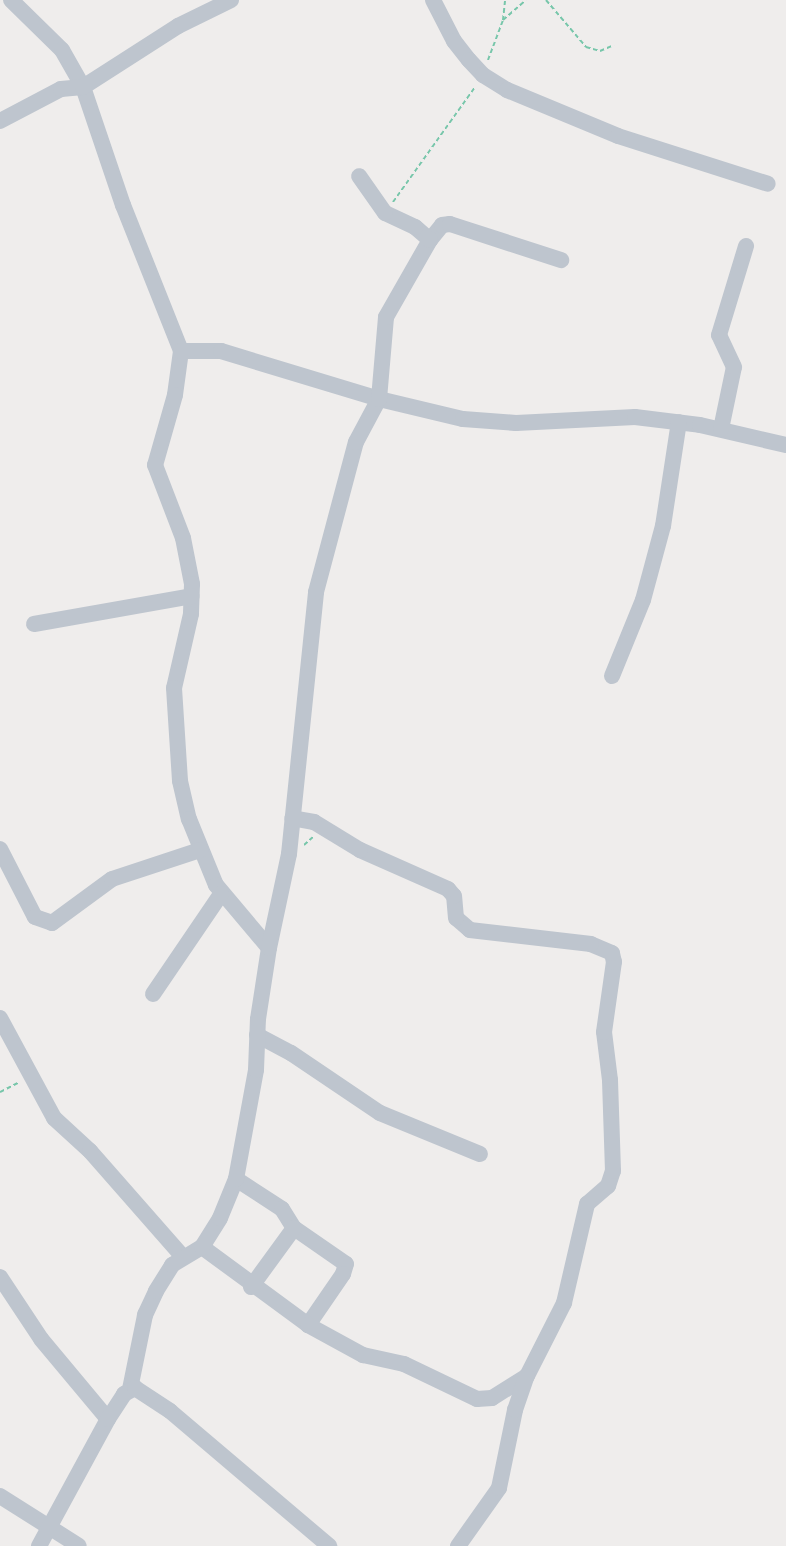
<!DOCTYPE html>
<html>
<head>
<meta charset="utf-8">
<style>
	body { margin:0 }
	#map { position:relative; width:786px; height:1546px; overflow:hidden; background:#efedec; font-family:"Source Sans 3",sans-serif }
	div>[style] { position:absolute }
	.path>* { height:2px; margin-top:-1px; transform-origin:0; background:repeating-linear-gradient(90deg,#77c6aa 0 4.5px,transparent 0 7.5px) }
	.minor>* { height:16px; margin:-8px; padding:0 8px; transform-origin:8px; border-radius:8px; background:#bec5ce }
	span { translate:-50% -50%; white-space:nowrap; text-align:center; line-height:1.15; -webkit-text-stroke:4.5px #fff; paint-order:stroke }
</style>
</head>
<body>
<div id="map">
	<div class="path">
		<i style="left:546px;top:0;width:62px;rotate:49.6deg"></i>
		<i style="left:586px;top:47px;width:15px;rotate:16deg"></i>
		<i style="left:600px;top:51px;width:15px;rotate:-23deg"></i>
		<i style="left:503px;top:20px;width:30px;rotate:-41deg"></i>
		<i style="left:488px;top:60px;width:43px;rotate:-69.4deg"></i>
		<i style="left:503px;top:20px;width:20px;rotate:-84deg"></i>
		<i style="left:393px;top:202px;width:141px;rotate:-54.5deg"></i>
		<i style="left:304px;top:845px;width:12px;rotate:-42deg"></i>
		<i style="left:0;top:1092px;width:22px;rotate:-27deg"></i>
	</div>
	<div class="minor">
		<i style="left:11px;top:0;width:71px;rotate:44.4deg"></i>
		<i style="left:62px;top:50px;width:43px;rotate:60.4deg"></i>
		<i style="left:83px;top:87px;width:125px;rotate:71.3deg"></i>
		<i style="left:123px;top:205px;width:157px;rotate:68.3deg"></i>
		<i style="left:181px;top:351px;width:44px;rotate:97.8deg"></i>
		<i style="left:175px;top:395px;width:73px;rotate:105.9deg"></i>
		<i style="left:155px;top:465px;width:78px;rotate:69deg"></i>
		<i style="left:183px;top:538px;width:47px;rotate:78.9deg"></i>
		<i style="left:192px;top:584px;width:30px;rotate:92deg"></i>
		<i style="left:191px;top:614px;width:76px;rotate:102.9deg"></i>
		<i style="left:174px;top:688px;width:93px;rotate:86.3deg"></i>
		<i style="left:180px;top:781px;width:39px;rotate:77deg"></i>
		<i style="left:189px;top:819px;width:71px;rotate:67.8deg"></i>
		<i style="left:216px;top:885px;width:82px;rotate:49.9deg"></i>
		<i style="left:433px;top:0;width:46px;rotate:62.9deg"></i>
		<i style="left:454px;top:41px;width:24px;rotate:52deg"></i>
		<i style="left:469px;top:60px;width:21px;rotate:47deg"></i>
		<i style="left:483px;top:75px;width:28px;rotate:32deg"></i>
		<i style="left:507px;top:90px;width:120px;rotate:22.5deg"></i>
		<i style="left:618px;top:136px;width:157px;rotate:17.7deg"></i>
		<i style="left:0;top:121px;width:69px;rotate:-27.7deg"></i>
		<i style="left:61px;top:89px;width:22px;rotate:-5deg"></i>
		<i style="left:83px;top:87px;width:113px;rotate:-32.7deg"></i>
		<i style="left:178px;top:26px;width:59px;rotate:-26.1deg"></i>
		<i style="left:430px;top:240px;width:19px;rotate:-51deg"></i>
		<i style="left:442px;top:225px;width:8px;rotate:-7deg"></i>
		<i style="left:450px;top:224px;width:117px;rotate:18deg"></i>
		<i style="left:181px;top:351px;width:40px"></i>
		<i style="left:221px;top:351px;width:165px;rotate:16.9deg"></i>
		<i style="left:379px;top:399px;width:86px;rotate:13.4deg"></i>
		<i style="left:463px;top:419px;width:53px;rotate:4.3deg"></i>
		<i style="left:516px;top:423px;width:119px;rotate:-2.9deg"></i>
		<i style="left:635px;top:417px;width:65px;rotate:7deg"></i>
		<i style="left:700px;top:425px;width:88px;rotate:13.1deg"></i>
		<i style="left:721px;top:429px;width:63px;rotate:-78.2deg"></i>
		<i style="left:734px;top:367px;width:35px;rotate:-115deg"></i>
		<i style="left:719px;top:335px;width:93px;rotate:-73.1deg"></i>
		<i style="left:34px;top:624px;width:160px;rotate:-10deg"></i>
		<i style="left:612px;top:676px;width:82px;rotate:-67.8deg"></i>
		<i style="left:643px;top:600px;width:77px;rotate:-74.9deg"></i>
		<i style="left:663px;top:526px;width:105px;rotate:-81.3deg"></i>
		<i style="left:0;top:849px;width:76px;rotate:62.8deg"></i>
		<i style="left:35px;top:917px;width:18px;rotate:19deg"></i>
		<i style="left:52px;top:923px;width:74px;rotate:-36.3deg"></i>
		<i style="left:112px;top:879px;width:93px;rotate:-18.2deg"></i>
		<i style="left:153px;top:994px;width:121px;rotate:-55.8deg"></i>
		<i style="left:0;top:1018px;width:114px;rotate:61.6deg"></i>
		<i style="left:54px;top:1118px;width:49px;rotate:42.5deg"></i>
		<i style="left:90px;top:1151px;width:141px;rotate:48.7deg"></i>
		<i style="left:257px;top:1035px;width:38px;rotate:28deg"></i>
		<i style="left:291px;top:1053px;width:107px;rotate:34deg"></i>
		<i style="left:380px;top:1113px;width:108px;rotate:22.3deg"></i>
		<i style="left:236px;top:1179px;width:55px;rotate:33.1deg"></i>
		<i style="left:282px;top:1209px;width:22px;rotate:58deg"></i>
		<i style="left:294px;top:1228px;width:63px;rotate:34.7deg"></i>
		<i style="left:346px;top:1264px;width:10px;rotate:107deg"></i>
		<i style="left:343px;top:1274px;width:62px;rotate:124.5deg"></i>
		<i style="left:202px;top:1247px;width:132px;rotate:36.3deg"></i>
		<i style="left:308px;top:1325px;width:63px;rotate:28.6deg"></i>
		<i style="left:363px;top:1355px;width:42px;rotate:12.4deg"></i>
		<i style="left:404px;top:1364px;width:81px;rotate:25.6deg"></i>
		<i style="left:477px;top:1399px;width:15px;rotate:-4deg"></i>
		<i style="left:492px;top:1398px;width:41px;rotate:-32.2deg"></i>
		<i style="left:527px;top:1376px;width:82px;rotate:-63.1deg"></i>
		<i style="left:564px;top:1303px;width:102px;rotate:-76.9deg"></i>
		<i style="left:587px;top:1204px;width:28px;rotate:-41deg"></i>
		<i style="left:608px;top:1186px;width:16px;rotate:-72deg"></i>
		<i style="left:613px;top:1171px;width:91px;rotate:-91.9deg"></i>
		<i style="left:610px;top:1080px;width:48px;rotate:-97.1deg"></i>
		<i style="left:604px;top:1032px;width:71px;rotate:-81.9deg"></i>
		<i style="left:614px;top:962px;width:9px;rotate:-103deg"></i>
		<i style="left:612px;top:953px;width:23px;rotate:-157deg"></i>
		<i style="left:591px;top:944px;width:122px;rotate:-173.4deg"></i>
		<i style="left:470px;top:930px;width:18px;rotate:-139deg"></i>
		<i style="left:456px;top:918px;width:22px;rotate:-95deg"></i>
		<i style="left:454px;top:896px;width:9px;rotate:-131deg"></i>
		<i style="left:448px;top:889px;width:96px;rotate:-156.1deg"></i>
		<i style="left:360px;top:850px;width:54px;rotate:-148.7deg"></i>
		<i style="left:314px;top:822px;width:22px;rotate:-170deg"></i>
		<i style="left:0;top:1277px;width:74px;rotate:56.5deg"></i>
		<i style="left:41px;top:1339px;width:104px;rotate:50.1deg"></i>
		<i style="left:251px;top:1287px;width:73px;rotate:-53.9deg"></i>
		<i style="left:130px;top:1389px;width:76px;rotate:-78.5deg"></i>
		<i style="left:145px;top:1315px;width:26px;rotate:-65deg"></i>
		<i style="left:156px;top:1291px;width:31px;rotate:-58deg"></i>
		<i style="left:172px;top:1265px;width:35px;rotate:-31deg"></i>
		<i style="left:202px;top:1247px;width:34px;rotate:-58deg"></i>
		<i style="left:220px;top:1218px;width:42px;rotate:-67.7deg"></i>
		<i style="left:236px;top:1179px;width:111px;rotate:-79.6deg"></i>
		<i style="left:256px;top:1070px;width:51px;rotate:-87.8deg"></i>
		<i style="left:258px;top:1019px;width:72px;rotate:-81.2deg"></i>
		<i style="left:269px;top:948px;width:96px;rotate:-78deg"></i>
		<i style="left:289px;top:854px;width:263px;rotate:-84.1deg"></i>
		<i style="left:316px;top:592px;width:155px;rotate:-75.1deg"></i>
		<i style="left:356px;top:442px;width:49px;rotate:-61.9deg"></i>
		<i style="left:379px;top:399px;width:82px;rotate:-85.1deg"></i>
		<i style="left:386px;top:317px;width:89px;rotate:-60.3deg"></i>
		<i style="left:430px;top:240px;width:20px;rotate:-139deg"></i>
		<i style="left:415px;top:227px;width:33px;rotate:-155deg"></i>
		<i style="left:385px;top:213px;width:45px;rotate:-125.1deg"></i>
		<i style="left:0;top:1496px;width:93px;rotate:32.3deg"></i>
		<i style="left:39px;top:1546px;width:145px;rotate:-61.5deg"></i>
		<i style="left:108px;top:1419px;width:30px;rotate:-57deg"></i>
		<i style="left:124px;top:1394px;width:13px;rotate:-29deg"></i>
		<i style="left:135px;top:1388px;width:42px;rotate:33.3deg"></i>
		<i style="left:170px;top:1411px;width:209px;rotate:40.3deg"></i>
		<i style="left:458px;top:1546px;width:71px;rotate:-54.7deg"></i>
		<i style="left:499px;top:1488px;width:80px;rotate:-78.4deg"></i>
		<i style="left:515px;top:1410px;width:36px;rotate:-71deg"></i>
	</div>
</div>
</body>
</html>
